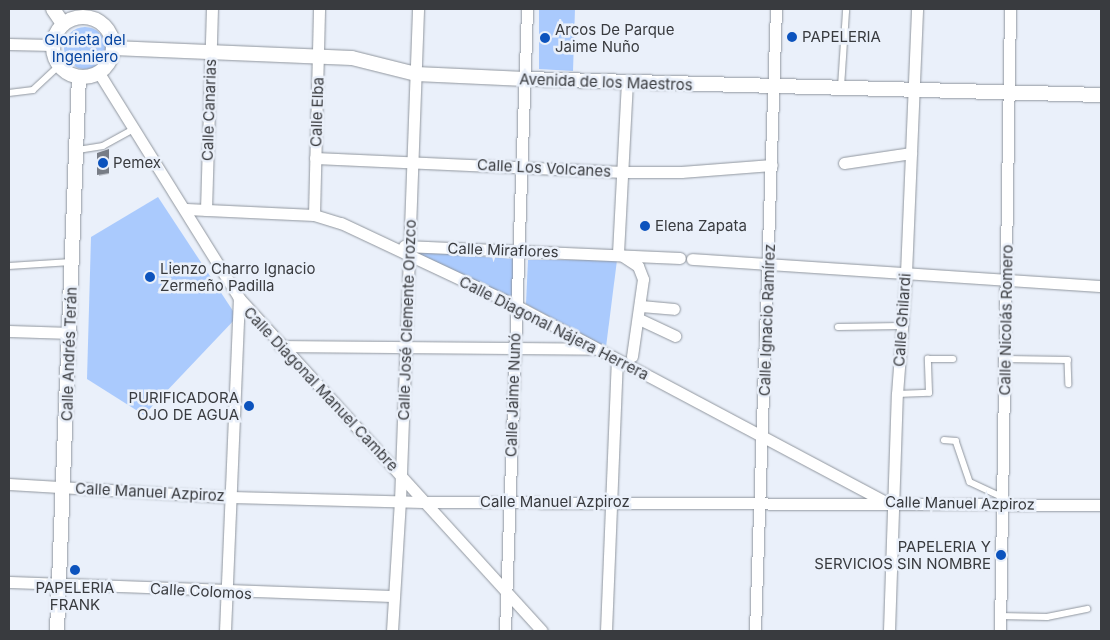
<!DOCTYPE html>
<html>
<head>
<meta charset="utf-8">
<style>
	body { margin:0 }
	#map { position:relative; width:1110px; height:640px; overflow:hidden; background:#eaf0fa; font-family:Inter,sans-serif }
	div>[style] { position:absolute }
	.green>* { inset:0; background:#aacafd }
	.round { border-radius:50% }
	.shadow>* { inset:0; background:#0003 }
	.building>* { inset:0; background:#787d86 }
	.roads { filter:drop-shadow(0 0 1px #90969e) drop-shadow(0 0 1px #90969e) }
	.service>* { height:5.5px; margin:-2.75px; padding:0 2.75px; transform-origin:2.75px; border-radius:2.75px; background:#fff }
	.minor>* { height:11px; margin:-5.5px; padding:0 5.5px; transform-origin:5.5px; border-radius:5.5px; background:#fff }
	.tertiary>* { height:14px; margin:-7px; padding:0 7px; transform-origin:7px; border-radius:7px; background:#fff }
	.tertiary>.ring { margin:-7px; padding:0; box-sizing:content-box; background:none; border:14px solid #fff; border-radius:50% }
	.dots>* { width:14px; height:14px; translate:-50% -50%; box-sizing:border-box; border:2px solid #eaf0fa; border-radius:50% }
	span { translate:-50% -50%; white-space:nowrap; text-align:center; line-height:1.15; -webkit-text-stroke:5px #eaf0fa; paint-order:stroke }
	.poi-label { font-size:15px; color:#393b3f }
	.left { translate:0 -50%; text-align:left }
	.right { translate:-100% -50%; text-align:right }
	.park-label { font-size:15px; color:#0745a0 }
	.street-label { font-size:15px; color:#393b3f }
	.frame { position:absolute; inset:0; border:10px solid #393b3f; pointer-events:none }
</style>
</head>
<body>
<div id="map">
	<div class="green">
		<i style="clip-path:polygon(539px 9px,575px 9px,573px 71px,539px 69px)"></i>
		<i class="round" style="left:64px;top:27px;width:42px;height:42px"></i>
		<i style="clip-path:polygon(158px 197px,237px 317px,144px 415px,87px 379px,91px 237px)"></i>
		<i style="clip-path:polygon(413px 251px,514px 259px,513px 300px)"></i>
		<i style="clip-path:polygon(528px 260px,617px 260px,606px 347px,526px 304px)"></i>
	</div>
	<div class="shadow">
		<i style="clip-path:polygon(109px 150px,109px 174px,99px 176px,99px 154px)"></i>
	</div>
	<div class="building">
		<i style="clip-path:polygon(109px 149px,109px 173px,97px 175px,97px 153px)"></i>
	</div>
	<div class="roads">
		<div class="service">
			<i style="left:841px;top:87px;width:76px;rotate:-86.2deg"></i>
			<i style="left:9px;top:93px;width:24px;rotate:-7deg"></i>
			<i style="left:33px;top:90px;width:35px;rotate:-43deg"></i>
			<i style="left:78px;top:150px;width:25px;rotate:-9deg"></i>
			<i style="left:103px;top:146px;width:37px;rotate:-29deg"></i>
			<i style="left:9px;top:266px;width:62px;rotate:-3.7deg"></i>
			<i style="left:838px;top:327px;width:63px;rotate:-0.9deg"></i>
			<i style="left:1006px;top:359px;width:62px;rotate:0.9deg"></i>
			<i style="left:1068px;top:360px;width:24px;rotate:88deg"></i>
			<i style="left:897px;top:394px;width:32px;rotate:-2deg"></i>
			<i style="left:929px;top:393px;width:34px;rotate:-92deg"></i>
			<i style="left:928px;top:359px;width:25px"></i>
			<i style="left:944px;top:440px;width:12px;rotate:5deg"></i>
			<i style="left:956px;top:441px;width:43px;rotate:71.1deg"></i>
			<i style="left:970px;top:482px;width:35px;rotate:25deg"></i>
			<i style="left:1000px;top:616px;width:47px;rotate:1.2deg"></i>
			<i style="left:1047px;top:617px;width:41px;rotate:-11.3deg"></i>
		</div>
		<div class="minor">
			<i style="left:9px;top:44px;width:43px;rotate:1.3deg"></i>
			<i style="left:99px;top:73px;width:265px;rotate:58.1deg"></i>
			<i style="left:239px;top:298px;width:450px;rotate:47.7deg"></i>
			<i style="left:315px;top:158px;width:309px;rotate:2.6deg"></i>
			<i style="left:624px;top:172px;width:57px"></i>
			<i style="left:681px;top:172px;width:91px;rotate:-4.4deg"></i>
			<i style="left:844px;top:163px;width:68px;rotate:-8.5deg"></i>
			<i style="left:186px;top:209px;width:128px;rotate:2.7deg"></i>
			<i style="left:314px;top:215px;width:28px;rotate:17deg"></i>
			<i style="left:341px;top:223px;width:195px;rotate:25.2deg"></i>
			<i style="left:517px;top:306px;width:417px;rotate:28deg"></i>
			<i style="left:206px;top:210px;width:201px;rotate:-88.3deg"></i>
			<i style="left:314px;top:215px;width:206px;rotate:-88.6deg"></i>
			<i style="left:404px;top:246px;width:276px;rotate:2.5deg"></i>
			<i style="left:618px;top:253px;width:170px;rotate:-87deg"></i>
			<i style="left:618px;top:253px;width:24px;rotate:33deg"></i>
			<i style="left:638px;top:266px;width:14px;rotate:69deg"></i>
			<i style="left:643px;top:279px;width:78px;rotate:98.1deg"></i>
			<i style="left:692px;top:259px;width:410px;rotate:3.8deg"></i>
			<i style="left:641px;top:306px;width:33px;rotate:5deg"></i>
			<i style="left:639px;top:319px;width:40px;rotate:25deg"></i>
			<i style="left:9px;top:331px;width:62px;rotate:1.8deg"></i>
			<i style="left:280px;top:346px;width:315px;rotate:0.5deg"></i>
			<i style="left:9px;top:484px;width:222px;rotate:3.4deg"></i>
			<i style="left:231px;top:497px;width:192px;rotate:1.5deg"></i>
			<i style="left:423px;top:502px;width:678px;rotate:0.25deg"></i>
			<i style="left:9px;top:582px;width:384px;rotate:2.1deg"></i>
			<i style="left:225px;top:631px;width:333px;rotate:-87.6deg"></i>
			<i style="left:392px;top:631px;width:130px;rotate:-86.5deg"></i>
			<i style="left:400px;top:501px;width:492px;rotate:-87.9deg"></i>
			<i style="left:505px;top:631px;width:622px;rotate:-87.97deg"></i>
			<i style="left:606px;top:631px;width:271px;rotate:-87.7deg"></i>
			<i style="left:755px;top:631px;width:622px;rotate:-88.07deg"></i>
			<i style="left:889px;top:631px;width:237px;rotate:-88.1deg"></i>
			<i style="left:897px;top:394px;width:121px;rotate:-85.7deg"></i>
			<i style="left:906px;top:273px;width:264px;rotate:-87.6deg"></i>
			<i style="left:1000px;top:631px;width:622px;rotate:-89.08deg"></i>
		</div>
		<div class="tertiary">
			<i style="left:53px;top:9px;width:18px;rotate:56deg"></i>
			<i class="ring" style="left:53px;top:17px;width:46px;height:46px"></i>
			<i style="left:113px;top:48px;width:239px;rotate:2.4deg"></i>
			<i style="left:352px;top:58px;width:66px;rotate:14deg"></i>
			<i style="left:416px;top:74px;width:109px;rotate:2.6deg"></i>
			<i style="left:525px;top:79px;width:576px;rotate:1.59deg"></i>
			<i style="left:57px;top:631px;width:554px;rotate:-87.73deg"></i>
		</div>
	</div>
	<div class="dots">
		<i style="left:792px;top:37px;background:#0c53bd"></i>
		<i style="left:545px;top:38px;background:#0c53bd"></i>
		<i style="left:103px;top:163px;background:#0c53bd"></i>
		<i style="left:645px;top:226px;background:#0c53bd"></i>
		<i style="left:150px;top:277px;background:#0c53bd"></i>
		<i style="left:249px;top:406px;background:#0c53bd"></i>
		<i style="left:1001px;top:555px;background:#0c53bd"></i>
		<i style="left:75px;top:570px;background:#0c53bd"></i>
	</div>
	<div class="poi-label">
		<span class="left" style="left:555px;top:38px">Arcos De Parque<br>Jaime Nuño</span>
		<span class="left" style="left:802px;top:37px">PAPELERIA</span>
		<span class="left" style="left:113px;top:163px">Pemex</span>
		<span class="left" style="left:655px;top:226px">Elena Zapata</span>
		<span class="left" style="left:160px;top:277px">Lienzo Charro Ignacio<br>Zermeño Padilla</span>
		<span class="right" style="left:239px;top:406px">PURIFICADORA<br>OJO DE AGUA</span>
		<span class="right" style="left:991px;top:555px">PAPELERIA Y<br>SERVICIOS SIN NOMBRE</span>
		<span style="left:75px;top:596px">PAPELERIA<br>FRANK</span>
	</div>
	<div class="park-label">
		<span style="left:85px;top:48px">Glorieta del<br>Ingeniero</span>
	</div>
	<div class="street-label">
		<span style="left:606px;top:82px;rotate:2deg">Avenida de los Maestros</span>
		<span style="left:209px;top:110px;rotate:-88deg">Calle Canarias</span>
		<span style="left:317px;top:112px;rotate:-88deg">Calle Elba</span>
		<span style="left:544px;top:168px;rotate:3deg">Calle Los Volcanes</span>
		<span style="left:503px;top:250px;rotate:2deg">Calle Miraflores</span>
		<span style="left:407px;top:320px;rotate:-88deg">Calle José Clemente Orozco</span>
		<span style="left:767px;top:320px;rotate:-88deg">Calle Ignacio Ramírez</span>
		<span style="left:902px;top:320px;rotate:-86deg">Calle Ghilardi</span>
		<span style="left:1006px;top:320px;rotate:-89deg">Calle Nicolás Romero</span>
		<span style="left:554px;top:328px;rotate:27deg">Calle Diagonal Nájera Herrera</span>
		<span style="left:69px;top:354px;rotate:-88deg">Calle Andrés Terán</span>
		<span style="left:321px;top:389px;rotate:47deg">Calle Diagonal Manuel Cambre</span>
		<span style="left:513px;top:395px;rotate:-88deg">Calle Jaime Nunó</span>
		<span style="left:150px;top:492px;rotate:3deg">Calle Manuel Azpiroz</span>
		<span style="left:555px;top:502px">Calle Manuel Azpiroz</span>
		<span style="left:960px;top:503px;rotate:1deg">Calle Manuel Azpiroz</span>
		<span style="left:201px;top:591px;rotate:3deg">Calle Colomos</span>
	</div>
	<div class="frame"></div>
</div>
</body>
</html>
